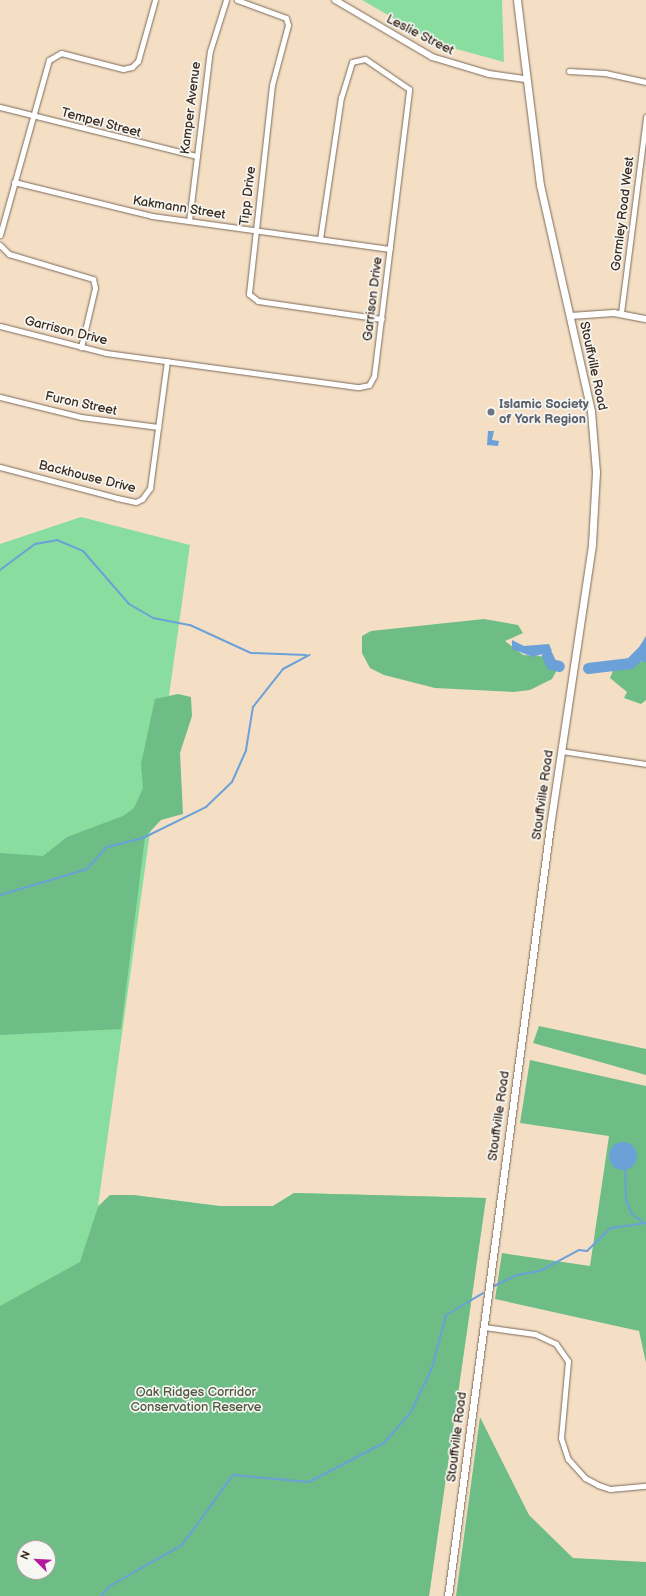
<!DOCTYPE html>
<html>
<head>
<meta charset="utf-8">
<style>
	body { margin:0 }
	#map { position:relative; width:646px; height:1596px; overflow:hidden; background:#f4dfc5; font-family:"Balsamiq Sans",sans-serif }
	div>[style] { position:absolute }
	.green>* { inset:0; background:#89dd9f }
	.forest>* { inset:0; background:#6ebc86 }
	.water>* { inset:0; background:#6ca0d8 }
	.round { border-radius:50% }
	.stream>* { height:2px; margin:-1px; padding:0 1px; transform-origin:1px; border-radius:1px; background:#6ca0d8 }
	.river>* { height:11px; margin:-5.5px; padding:0 5.5px; transform-origin:5.5px; border-radius:5.5px; background:#6ca0d8 }
	.roads { filter:drop-shadow(0 0 1px #7c6958) drop-shadow(0 0 1px #7c6958) }
	.minor>* { height:5px; margin:-2.5px; padding:0 2.5px; transform-origin:2.5px; border-radius:2.5px; background:#fff }
	.tertiary>* { height:6px; margin:-3px; padding:0 3px; transform-origin:3px; border-radius:3px; background:#fff }
	.secondary>* { height:7px; margin:-3.5px; padding:0 3.5px; transform-origin:3.5px; border-radius:3.5px; background:#fff }
	.dots>* { width:11px; height:11px; translate:-50% -50%; box-sizing:border-box; border:2px solid #f6f6f2; border-radius:50% }
	span { translate:-50% -50%; white-space:nowrap; text-align:center; line-height:1.15; -webkit-text-stroke:3.5px #f6f6f2; paint-order:stroke }
	.street-label { font-size:13px; color:#3b2a1e }
	.worship-label { font-size:13px; color:#5b616d; font-weight:700 }
	.left { translate:0 -50%; text-align:left }
	.park-label { font-size:13px; color:#4e573e }
	.north { position:absolute; left:16px; top:1540px; width:40px; height:40px; box-sizing:border-box; background:#f6f6f2; border:1px solid #aba49d; border-radius:50%; rotate:294deg; font-size:11px; font-weight:700; line-height:16px; text-align:center; color:#3b2a1e }
	.north::after { content:''; display:block; margin:auto; width:14px; height:18px; background:#b5179e; clip-path:polygon(50% 0,100% 100%,50% 72%,0 100%) }
</style>
</head>
<body>
<div id="map">
	<div class="green">
		<i style="clip-path:polygon(362px 0,502px 0,504px 62px,438px 44px)"></i>
		<i style="clip-path:polygon(evenodd,81px 517px,190px 545px,98px 1206px,110px 1195px,133px 1195px,219px 1206px,273px 1206px,294px 1193px,486px 1198px,429px 1596px,0 1596px,0 544px,81px 517px,24px 1548px,48px 1548px,48px 1572px,24px 1572px,24px 1548px)"></i>
	</div>
	<div class="forest">
		<i style="clip-path:polygon(484px 619px,518px 625px,523px 633px,505px 641px,523px 655px,551px 657px,557px 670px,552px 679px,530px 690px,513px 692px,435px 688px,384px 675px,370px 668px,362px 653px,362px 636px,371px 631px)"></i>
		<i style="clip-path:polygon(646px 660px,646px 700px,641px 704px,624px 698px,627px 692px,610px 678px,614px 668px)"></i>
		<i style="clip-path:polygon(178px 694px,191px 697px,192px 716px,180px 753px,183px 814px,161px 820px,145px 837px,121px 1029px,0 1035px,0 853px,43px 856px,67px 837px,123px 816px,134px 808px,143px 788px,141px 764px,155px 699px)"></i>
		<i style="clip-path:polygon(539px 1026px,646px 1049px,646px 1075px,533px 1043px)"></i>
		<i style="clip-path:polygon(530px 1060px,646px 1086px,646px 1363px,639px 1331px,495px 1299px,502px 1253px,590px 1266px,609px 1136px,520px 1123px)"></i>
		<i style="clip-path:polygon(evenodd,294px 1193px,486px 1198px,429px 1596px,0 1596px,0 1306px,80px 1262px,98px 1207px,110px 1195px,133px 1195px,219px 1206px,273px 1206px,294px 1193px,24px 1548px,48px 1548px,48px 1572px,24px 1572px,24px 1548px)"></i>
		<i style="clip-path:polygon(480px 1417px,529px 1515px,573px 1558px,646px 1562px,646px 1596px,456px 1596px)"></i>
	</div>
	<div class="water">
		<i style="clip-path:polygon(488px 431px,494px 431px,492px 440px,499px 441px,498px 446px,487px 445px)"></i>
		<i style="clip-path:polygon(646px 636px,646px 662px,643px 662px,633px 657px)"></i>
		<i style="clip-path:polygon(512px 640px,524px 646px,549px 644px,552px 651px,533px 657px,512px 649px)"></i>
		<i class="round" style="left:609px;top:1142px;width:28px;height:28px"></i>
	</div>
	<div class="stream">
		<i style="left:0;top:570px;width:44px;rotate:-36.6deg"></i>
		<i style="left:35px;top:544px;width:22px;rotate:-10deg"></i>
		<i style="left:57px;top:540px;width:28px;rotate:23deg"></i>
		<i style="left:83px;top:551px;width:70px;rotate:49deg"></i>
		<i style="left:129px;top:604px;width:28px;rotate:30deg"></i>
		<i style="left:153px;top:618px;width:38px;rotate:11deg"></i>
		<i style="left:190px;top:625px;width:67px;rotate:24.7deg"></i>
		<i style="left:251px;top:653px;width:55px;rotate:2.1deg"></i>
		<i style="left:0;top:895px;width:91px;rotate:-16.6deg"></i>
		<i style="left:87px;top:869px;width:30px;rotate:-48deg"></i>
		<i style="left:107px;top:847px;width:37px;rotate:-14deg"></i>
		<i style="left:143px;top:838px;width:70px;rotate:-26.2deg"></i>
		<i style="left:206px;top:807px;width:36px;rotate:-44deg"></i>
		<i style="left:232px;top:782px;width:35px;rotate:-66deg"></i>
		<i style="left:246px;top:750px;width:44px;rotate:-80.8deg"></i>
		<i style="left:253px;top:707px;width:48px;rotate:-51.7deg"></i>
		<i style="left:283px;top:669px;width:30px;rotate:-28deg"></i>
		<i style="left:625px;top:1170px;width:30px;rotate:88deg"></i>
		<i style="left:626px;top:1200px;width:15px;rotate:67deg"></i>
		<i style="left:632px;top:1214px;width:15px;rotate:37deg"></i>
		<i style="left:494px;top:1286px;width:25px;rotate:-26deg"></i>
		<i style="left:517px;top:1275px;width:23px;rotate:-10deg"></i>
		<i style="left:540px;top:1271px;width:44px;rotate:-28.3deg"></i>
		<i style="left:579px;top:1250px;width:8px;rotate:7deg"></i>
		<i style="left:587px;top:1251px;width:33px;rotate:-44deg"></i>
		<i style="left:611px;top:1228px;width:35px;rotate:-8deg"></i>
		<i style="left:101px;top:1596px;width:13px;rotate:-48deg"></i>
		<i style="left:110px;top:1586px;width:83px;rotate:-29.7deg"></i>
		<i style="left:182px;top:1545px;width:87px;rotate:-53.9deg"></i>
		<i style="left:233px;top:1475px;width:76px;rotate:5.3deg"></i>
		<i style="left:309px;top:1482px;width:85px;rotate:-27.5deg"></i>
		<i style="left:384px;top:1443px;width:41px;rotate:-48.9deg"></i>
		<i style="left:411px;top:1412px;width:49px;rotate:-64.5deg"></i>
		<i style="left:432px;top:1368px;width:55px;rotate:-75.2deg"></i>
		<i style="left:446px;top:1315px;width:43px;rotate:-30.7deg"></i>
	</div>
	<div class="river">
		<i style="left:547px;top:655px;width:10px;rotate:66deg"></i>
		<i style="left:551px;top:664px;width:8px;rotate:14deg"></i>
		<i style="left:588px;top:668px;width:42px;rotate:-6.8deg"></i>
		<i style="left:630px;top:663px;width:23px;rotate:-45deg"></i>
	</div>
	<div class="roads">
		<div class="minor">
			<i style="left:237px;top:0;width:52px;rotate:20.2deg"></i>
			<i style="left:286px;top:18px;width:7px;rotate:74deg"></i>
			<i style="left:288px;top:25px;width:62px;rotate:104.9deg"></i>
			<i style="left:272px;top:85px;width:210px;rotate:96.3deg"></i>
			<i style="left:249px;top:294px;width:11px;rotate:38deg"></i>
			<i style="left:258px;top:301px;width:125px;rotate:8.3deg"></i>
			<i style="left:569px;top:71px;width:36px;rotate:3deg"></i>
			<i style="left:605px;top:73px;width:42px;rotate:12.4deg"></i>
			<i style="left:0;top:107px;width:203px;rotate:14deg"></i>
			<i style="left:14px;top:182px;width:142px;rotate:13.8deg"></i>
			<i style="left:152px;top:216px;width:240px;rotate:7.9deg"></i>
			<i style="left:189px;top:221px;width:171px;rotate:-83deg"></i>
			<i style="left:210px;top:51px;width:53px;rotate:-72.6deg"></i>
			<i style="left:0;top:235px;width:182px;rotate:-74.4deg"></i>
			<i style="left:49px;top:60px;width:14px;rotate:-30deg"></i>
			<i style="left:61px;top:53px;width:64px;rotate:14.5deg"></i>
			<i style="left:123px;top:69px;width:9px;rotate:-13deg"></i>
			<i style="left:132px;top:67px;width:8px;rotate:-45deg"></i>
			<i style="left:138px;top:61px;width:63px;rotate:-74.4deg"></i>
			<i style="left:0;top:245px;width:13px;rotate:45deg"></i>
			<i style="left:9px;top:254px;width:88px;rotate:16.6deg"></i>
			<i style="left:93px;top:279px;width:9px;rotate:77deg"></i>
			<i style="left:95px;top:288px;width:61px;rotate:103.3deg"></i>
			<i style="left:621px;top:313px;width:198px;rotate:-82.7deg"></i>
			<i style="left:0;top:326px;width:109px;rotate:14.3deg"></i>
			<i style="left:106px;top:353px;width:255px;rotate:7.7deg"></i>
			<i style="left:359px;top:387px;width:10px;rotate:-11deg"></i>
			<i style="left:369px;top:385px;width:10px;rotate:-61deg"></i>
			<i style="left:374px;top:376px;width:289px;rotate:-83deg"></i>
			<i style="left:409px;top:89px;width:53px;rotate:-145.7deg"></i>
			<i style="left:365px;top:59px;width:13px;rotate:167deg"></i>
			<i style="left:352px;top:62px;width:37px;rotate:107deg"></i>
			<i style="left:341px;top:97px;width:144px;rotate:98.4deg"></i>
			<i style="left:0;top:397px;width:83px;rotate:13.9deg"></i>
			<i style="left:81px;top:417px;width:78px;rotate:7.4deg"></i>
			<i style="left:0;top:467px;width:121px;rotate:14.8deg"></i>
			<i style="left:117px;top:498px;width:19px;rotate:12deg"></i>
			<i style="left:136px;top:502px;width:7px;rotate:-27deg"></i>
			<i style="left:142px;top:499px;width:14px;rotate:-54deg"></i>
			<i style="left:150px;top:488px;width:128px;rotate:-82.4deg"></i>
			<i style="left:561px;top:751px;width:86px;rotate:8.7deg"></i>
			<i style="left:484px;top:1327px;width:51px;rotate:7.8deg"></i>
			<i style="left:535px;top:1334px;width:23px;rotate:25deg"></i>
			<i style="left:556px;top:1344px;width:21px;rotate:55deg"></i>
			<i style="left:568px;top:1361px;width:77px;rotate:95.2deg"></i>
			<i style="left:561px;top:1438px;width:22px;rotate:72deg"></i>
			<i style="left:568px;top:1459px;width:25px;rotate:48deg"></i>
			<i style="left:585px;top:1478px;width:15px;rotate:28deg"></i>
			<i style="left:598px;top:1485px;width:13px;rotate:18deg"></i>
			<i style="left:610px;top:1489px;width:36px;rotate:-5deg"></i>
		</div>
		<div class="tertiary">
			<i style="left:335px;top:0;width:113px;rotate:30.4deg"></i>
			<i style="left:432px;top:57px;width:59px;rotate:16.6deg"></i>
			<i style="left:489px;top:74px;width:35px;rotate:8deg"></i>
			<i style="left:570px;top:316px;width:44px;rotate:-3.9deg"></i>
			<i style="left:614px;top:313px;width:33px;rotate:11deg"></i>
		</div>
		<div class="secondary">
			<i style="left:448px;top:1596px;width:777px;rotate:-82.45deg"></i>
			<i style="left:550px;top:826px;width:285px;rotate:-81.5deg"></i>
			<i style="left:592px;top:544px;width:72px;rotate:-86.8deg"></i>
			<i style="left:596px;top:472px;width:61px;rotate:-94.7deg"></i>
			<i style="left:591px;top:411px;width:232px;rotate:-102.7deg"></i>
			<i style="left:540px;top:185px;width:186px;rotate:-97.1deg"></i>
		</div>
	</div>
	<div class="dots">
		<i style="left:491px;top:412px;background:#6b7280"></i>
	</div>
	<div class="street-label">
		<span style="left:420px;top:35px;rotate:27deg">Leslie Street</span>
		<span style="left:191px;top:108px;rotate:-83deg">Kamper Avenue</span>
		<span style="left:101px;top:123px;rotate:15deg">Tempel Street</span>
		<span style="left:248px;top:196px;rotate:-83deg">Tipp Drive</span>
		<span style="left:179px;top:208px;rotate:9deg">Kakmann Street</span>
		<span style="left:623px;top:214px;rotate:-83deg">Gormley Road West</span>
		<span style="left:373px;top:299px;rotate:-83deg">Garrison Drive</span>
		<span style="left:66px;top:331px;rotate:14deg">Garrison Drive</span>
		<span style="left:593px;top:366px;rotate:78deg">Stouffville Road</span>
		<span style="left:81px;top:404px;rotate:12deg">Furon Street</span>
		<span style="left:87px;top:477px;rotate:14deg">Backhouse Drive</span>
		<span style="left:543px;top:795px;rotate:-82deg">Stouffville Road</span>
		<span style="left:499px;top:1116px;rotate:-82deg">Stouffville Road</span>
		<span style="left:457px;top:1437px;rotate:-83deg">Stouffville Road</span>
	</div>
	<div class="worship-label">
		<span class="left" style="left:499px;top:412px">Islamic Society<br>of York Region</span>
	</div>
	<div class="park-label">
		<span style="left:196px;top:1400px">Oak Ridges Corridor<br>Conservation Reserve</span>
	</div>
	<div class="north">N</div>
</div>
</body>
</html>
